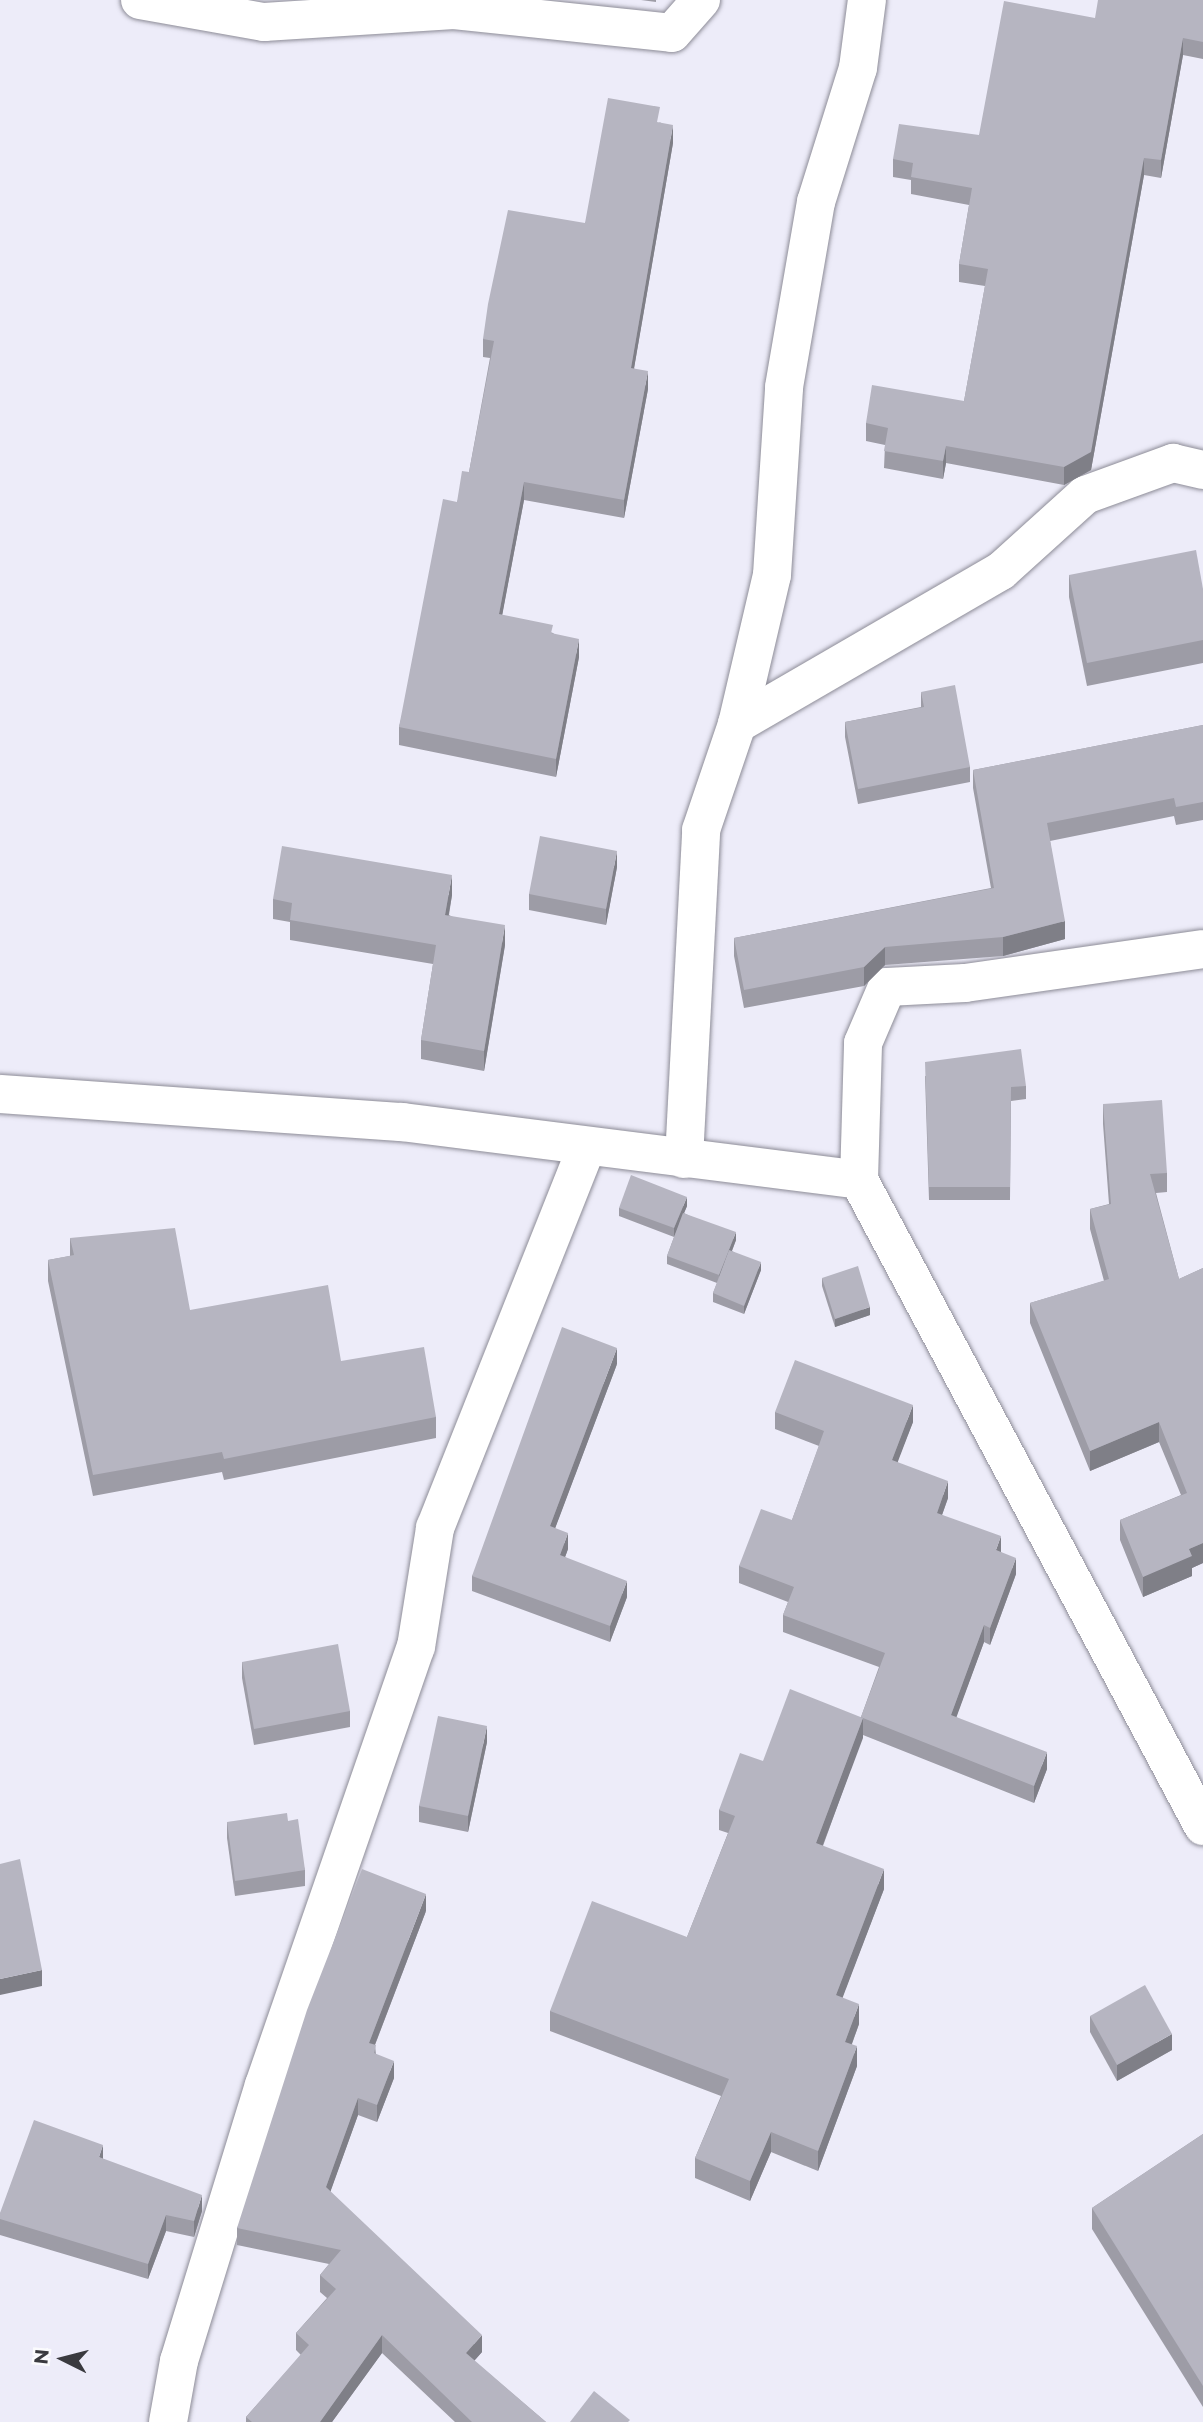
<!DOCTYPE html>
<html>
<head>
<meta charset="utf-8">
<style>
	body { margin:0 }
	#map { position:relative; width:1203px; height:2422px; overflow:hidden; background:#edecf9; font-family:Montserrat,sans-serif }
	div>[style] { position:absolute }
	.roads { filter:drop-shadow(0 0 2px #8d8c97) drop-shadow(0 0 2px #8d8c97) }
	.street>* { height:38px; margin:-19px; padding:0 19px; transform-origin:19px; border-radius:19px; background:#fff }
	.wall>* { inset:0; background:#9d9ca6 }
	.shaded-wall>* { inset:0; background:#7f7f87 }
	.building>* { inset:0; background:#b6b5c1 }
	span { translate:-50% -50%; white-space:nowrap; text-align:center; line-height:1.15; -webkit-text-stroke:7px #fbfbfd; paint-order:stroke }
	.north { position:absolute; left:28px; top:2324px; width:70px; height:70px; -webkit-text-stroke:5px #fbfbfd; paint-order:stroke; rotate:276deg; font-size:19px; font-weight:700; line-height:28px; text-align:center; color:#3a3a3f }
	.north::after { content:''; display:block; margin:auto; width:24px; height:32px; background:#3a3a3f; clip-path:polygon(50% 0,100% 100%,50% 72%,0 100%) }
</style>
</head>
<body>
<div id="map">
	<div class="roads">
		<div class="street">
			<i style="left:140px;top:0;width:126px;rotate:10.1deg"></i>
			<i style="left:264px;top:22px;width:190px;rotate:-3.6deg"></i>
			<i style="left:454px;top:10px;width:219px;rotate:6deg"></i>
			<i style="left:672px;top:33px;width:44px;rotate:-48.7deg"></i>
			<i style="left:737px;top:724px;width:305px;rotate:-30.1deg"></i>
			<i style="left:1001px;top:571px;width:113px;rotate:-42.1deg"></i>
			<i style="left:1085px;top:495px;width:94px;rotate:-20deg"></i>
			<i style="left:1173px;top:463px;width:31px;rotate:13deg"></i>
			<i style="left:0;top:1094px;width:403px;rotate:4deg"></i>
			<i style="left:402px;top:1122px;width:461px;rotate:7.2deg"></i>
			<i style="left:859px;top:1180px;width:137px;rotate:-88.3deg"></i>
			<i style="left:863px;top:1043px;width:61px;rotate:-66.8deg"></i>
			<i style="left:887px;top:987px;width:78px;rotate:-2.9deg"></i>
			<i style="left:965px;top:983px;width:240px;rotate:-8.1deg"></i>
			<i style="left:684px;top:1159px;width:329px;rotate:-87deg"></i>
			<i style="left:701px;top:830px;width:112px;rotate:-71.2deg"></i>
			<i style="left:737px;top:724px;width:153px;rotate:-76.8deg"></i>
			<i style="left:772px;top:575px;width:188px;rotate:-86.3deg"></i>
			<i style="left:784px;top:387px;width:188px;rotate:-80.2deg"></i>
			<i style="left:816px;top:202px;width:140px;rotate:-72.6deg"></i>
			<i style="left:858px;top:68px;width:69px;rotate:-82.5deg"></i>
			<i style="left:859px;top:1180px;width:732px;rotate:61.96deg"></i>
			<i style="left:168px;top:2422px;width:62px;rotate:-79.8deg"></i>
			<i style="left:179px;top:2361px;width:289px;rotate:-72.9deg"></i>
			<i style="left:264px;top:2085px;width:464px;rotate:-70.9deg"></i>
			<i style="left:416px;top:1647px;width:121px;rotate:-80.9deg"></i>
			<i style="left:435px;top:1528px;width:410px;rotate:-68.3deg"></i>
		</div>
	</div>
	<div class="wall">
		<i style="clip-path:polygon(641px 0,656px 0,656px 2px)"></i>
		<i style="clip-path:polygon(1203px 0,1203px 59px,1183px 55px,1161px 178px,1144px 175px,1091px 470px,1064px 485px,946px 463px,943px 479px,884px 468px,885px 445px,866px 441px,866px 423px,964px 401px,985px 286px,959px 282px,959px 264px,969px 205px,911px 194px,911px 180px,893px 177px,893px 159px,979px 135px,1095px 18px)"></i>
		<i style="clip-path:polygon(660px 122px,673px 143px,634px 368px,648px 389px,624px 518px,524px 500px,502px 615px,553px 633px,579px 657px,556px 777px,399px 745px,399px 727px,457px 502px,469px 472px,490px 358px,483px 357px,483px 339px,585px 223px)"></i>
		<i style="clip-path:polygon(1069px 575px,1203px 589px,1203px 663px,1087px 686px,1069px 597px)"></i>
		<i style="clip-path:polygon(921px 692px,970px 767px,970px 782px,858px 804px,845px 737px,845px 722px,921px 707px)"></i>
		<i style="clip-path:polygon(1203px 725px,1203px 820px,1176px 825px,1174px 816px,1050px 841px,1065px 939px,1003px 956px,885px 965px,864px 986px,744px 1008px,734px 956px,734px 938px,991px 888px,973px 788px,973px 770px)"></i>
		<i style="clip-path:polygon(617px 867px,606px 925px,529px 910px,529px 894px)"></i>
		<i style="clip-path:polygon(452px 895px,449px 915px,505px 945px,484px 1071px,421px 1059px,421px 1040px,433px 964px,290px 940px,290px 922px,273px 919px,273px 899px)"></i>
		<i style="clip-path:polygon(925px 1076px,1026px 1086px,1026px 1099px,1011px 1101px,1010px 1200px,929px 1200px)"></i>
		<i style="clip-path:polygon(1103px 1104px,1167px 1173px,1167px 1192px,1156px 1193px,1179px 1279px,1203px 1268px,1203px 1563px,1192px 1568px,1192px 1576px,1143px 1597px,1120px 1540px,1120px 1520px,1181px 1495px,1159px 1442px,1090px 1471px,1030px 1323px,1030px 1303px,1104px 1281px,1090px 1229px,1090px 1209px,1109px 1204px,1103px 1124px)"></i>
		<i style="clip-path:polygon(687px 1206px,684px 1213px,736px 1240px,732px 1251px,761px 1270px,744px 1314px,713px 1302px,713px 1293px,717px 1283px,667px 1264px,667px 1256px,674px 1237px,619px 1216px,619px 1208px)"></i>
		<i style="clip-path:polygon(70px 1238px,190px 1310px,341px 1361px,436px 1417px,436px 1438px,224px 1480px,222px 1472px,93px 1496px,48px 1281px,48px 1260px,70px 1256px)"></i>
		<i style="clip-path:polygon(822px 1278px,870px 1315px,835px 1327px,822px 1286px)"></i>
		<i style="clip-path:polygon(617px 1364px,555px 1528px,568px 1549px,565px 1557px,627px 1597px,610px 1642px,472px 1591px,472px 1576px)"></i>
		<i style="clip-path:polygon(775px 1412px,913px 1422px,897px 1462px,948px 1498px,942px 1515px,1001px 1552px,1016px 1574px,990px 1645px,984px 1642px,956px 1717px,1047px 1769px,1034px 1803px,863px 1735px,823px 1846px,884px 1889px,842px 1998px,859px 2024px,852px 2044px,857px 2066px,818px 2171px,771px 2152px,750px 2201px,695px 2178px,695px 2158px,721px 2096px,550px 2031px,550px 2011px,687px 1937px,728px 1833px,719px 1830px,719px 1810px,763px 1761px,861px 1717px,879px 1667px,783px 1632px,783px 1615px,788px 1602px,739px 1583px,739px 1566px,792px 1520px,819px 1446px,775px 1429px)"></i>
		<i style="clip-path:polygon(242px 1662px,350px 1711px,350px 1727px,254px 1745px,242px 1678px)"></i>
		<i style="clip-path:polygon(487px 1742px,468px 1832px,419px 1822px,419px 1806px)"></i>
		<i style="clip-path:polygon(288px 1821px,305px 1870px,305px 1886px,235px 1896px,227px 1838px,227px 1822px)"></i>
		<i style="clip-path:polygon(426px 1911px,375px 2045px,376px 2054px,394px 2078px,377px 2122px,358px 2115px,330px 2192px,482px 2352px,474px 2361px,546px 2422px,455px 2422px,382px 2353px,332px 2422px,246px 2422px,246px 2417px,301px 2355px,296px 2350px,296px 2333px,327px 2298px,320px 2292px,320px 2275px,329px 2264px,237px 2245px,237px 2228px)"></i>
		<i style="clip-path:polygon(1090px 2016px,1172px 2050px,1117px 2081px,1090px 2032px)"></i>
		<i style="clip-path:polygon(1203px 2134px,1203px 2407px,1092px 2229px,1092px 2208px)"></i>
		<i style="clip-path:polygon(103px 2159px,202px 2211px,194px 2237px,166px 2231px,148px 2279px,0 2235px,0 2213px)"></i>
	</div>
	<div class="shaded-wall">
		<i style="clip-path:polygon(1183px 38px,1183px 55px,1161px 178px,1161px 160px)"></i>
		<i style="clip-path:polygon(673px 125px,673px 143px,631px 386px,631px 368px)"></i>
		<i style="clip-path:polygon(1144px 158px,1144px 175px,1091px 470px,1064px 485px,1064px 467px)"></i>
		<i style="clip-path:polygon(648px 371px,648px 389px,624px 518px,624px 500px)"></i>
		<i style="clip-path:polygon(946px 446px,946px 463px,943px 479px,943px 461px)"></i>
		<i style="clip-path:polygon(524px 482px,524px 500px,499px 632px,499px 614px)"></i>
		<i style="clip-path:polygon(579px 639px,579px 657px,556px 777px,556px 759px)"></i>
		<i style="clip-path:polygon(617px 851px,617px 867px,606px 925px,606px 909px)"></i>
		<i style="clip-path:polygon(452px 875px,452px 895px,445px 935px,445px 915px)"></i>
		<i style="clip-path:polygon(1065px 921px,1065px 939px,1003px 956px,1003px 937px)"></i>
		<i style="clip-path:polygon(505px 925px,505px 945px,484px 1071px,484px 1051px)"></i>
		<i style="clip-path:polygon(885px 947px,885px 965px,864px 986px,864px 967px)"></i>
		<i style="clip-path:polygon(687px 1197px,687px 1206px,674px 1237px,674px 1228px)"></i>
		<i style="clip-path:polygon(736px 1232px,736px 1240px,719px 1284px,719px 1275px)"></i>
		<i style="clip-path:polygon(761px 1262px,761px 1270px,744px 1314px,744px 1306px)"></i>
		<i style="clip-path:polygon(870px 1307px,870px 1315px,835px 1327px,835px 1319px)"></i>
		<i style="clip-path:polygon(617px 1348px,617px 1364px,550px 1542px,550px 1526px)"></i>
		<i style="clip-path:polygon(913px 1405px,913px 1422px,892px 1477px,892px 1460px)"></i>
		<i style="clip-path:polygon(1159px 1422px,1159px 1442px,1090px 1471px,1090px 1451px)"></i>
		<i style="clip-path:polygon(948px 1481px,948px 1498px,937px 1529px,937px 1513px)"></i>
		<i style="clip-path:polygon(568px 1533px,568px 1549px,560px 1571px,560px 1555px)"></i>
		<i style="clip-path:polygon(1001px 1536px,1001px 1553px,996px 1550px)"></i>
		<i style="clip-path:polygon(1203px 1543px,1203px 1563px,1192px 1568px,1192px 1576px,1143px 1597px,1143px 1577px,1189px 1549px)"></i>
		<i style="clip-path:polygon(1016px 1558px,1016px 1574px,990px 1645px,990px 1628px)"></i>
		<i style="clip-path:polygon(627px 1581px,627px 1597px,610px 1642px,610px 1626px)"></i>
		<i style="clip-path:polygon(984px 1625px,984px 1642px,951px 1732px,951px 1715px)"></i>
		<i style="clip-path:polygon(863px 1718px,863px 1738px,816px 1863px,816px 1843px)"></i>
		<i style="clip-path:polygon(487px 1726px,487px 1742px,468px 1832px,468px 1816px)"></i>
		<i style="clip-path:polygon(1047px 1752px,1047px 1769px,1034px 1803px,1034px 1786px)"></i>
		<i style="clip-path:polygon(884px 1869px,884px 1889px,836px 2015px,836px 1995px)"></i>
		<i style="clip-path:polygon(426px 1894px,426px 1911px,369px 2060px,369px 2043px)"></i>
		<i style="clip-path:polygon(42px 1970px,42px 1986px,0 1995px,0 1979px)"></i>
		<i style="clip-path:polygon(859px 2004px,859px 2024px,845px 2062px,845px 2042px)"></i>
		<i style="clip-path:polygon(1172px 2034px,1172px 2050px,1117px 2081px,1117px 2065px)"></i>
		<i style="clip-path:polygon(857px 2046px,857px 2066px,818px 2171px,818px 2151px)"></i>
		<i style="clip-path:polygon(394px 2061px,394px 2078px,377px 2122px,377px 2105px)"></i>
		<i style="clip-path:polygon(358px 2098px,358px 2115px,326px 2204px,326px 2187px)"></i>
		<i style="clip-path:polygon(771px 2132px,771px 2152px,750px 2201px,750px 2181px)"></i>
		<i style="clip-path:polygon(103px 2145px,103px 2161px,99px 2157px)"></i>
		<i style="clip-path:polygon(202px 2195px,202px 2211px,194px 2237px,194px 2221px)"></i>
		<i style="clip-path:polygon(166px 2215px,166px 2231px,148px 2279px,148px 2264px)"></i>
		<i style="clip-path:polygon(382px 2335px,382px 2353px,332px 2422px,320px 2422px)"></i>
		<i style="clip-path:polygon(482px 2335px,482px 2352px,466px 2370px,466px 2353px)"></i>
	</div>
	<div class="building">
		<i style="clip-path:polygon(1098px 0,1203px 0,1203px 42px,1183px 38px,1161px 160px,1144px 158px,1091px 452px,1064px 467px,946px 446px,943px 461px,884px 451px,888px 428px,866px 423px,872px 385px,964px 401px,988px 269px,959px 264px,972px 188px,911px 177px,913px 163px,893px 159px,899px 124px,979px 135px,1004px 1px,1095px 18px)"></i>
		<i style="clip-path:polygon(608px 98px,660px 107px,657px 122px,673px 125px,631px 368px,648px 371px,624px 500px,524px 482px,499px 614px,553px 625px,551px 633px,579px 639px,556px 759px,399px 727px,443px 499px,457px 502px,462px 471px,469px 472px,494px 341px,483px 339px,488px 304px,508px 210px,585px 223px)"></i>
		<i style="clip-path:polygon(1196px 550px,1203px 589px,1203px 640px,1087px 663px,1069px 575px)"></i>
		<i style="clip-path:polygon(955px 685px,970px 767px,858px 789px,845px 722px,924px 707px,921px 692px)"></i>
		<i style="clip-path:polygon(1203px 725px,1203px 802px,1176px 807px,1174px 798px,1047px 823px,1065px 921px,1003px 937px,885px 947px,864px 967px,744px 990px,734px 938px,994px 888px,973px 770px)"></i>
		<i style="clip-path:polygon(540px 836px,617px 851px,606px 909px,529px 894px)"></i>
		<i style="clip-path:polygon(282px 846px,452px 875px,445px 915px,505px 925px,484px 1051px,421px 1040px,436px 945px,290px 920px,292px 903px,273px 899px)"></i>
		<i style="clip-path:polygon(1021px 1049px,1026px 1086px,1011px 1087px,1010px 1187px,929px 1187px,925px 1062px)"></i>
		<i style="clip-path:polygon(1162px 1100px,1167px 1173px,1150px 1174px,1179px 1279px,1203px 1268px,1203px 1543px,1189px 1549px,1192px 1556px,1143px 1577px,1120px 1520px,1187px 1493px,1159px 1422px,1090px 1451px,1030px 1303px,1109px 1279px,1090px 1209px,1111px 1204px,1103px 1104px)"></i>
		<i style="clip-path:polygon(631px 1175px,687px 1197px,674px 1228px,619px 1208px)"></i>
		<i style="clip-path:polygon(683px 1213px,736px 1232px,719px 1275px,667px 1256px)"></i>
		<i style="clip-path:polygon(175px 1228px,190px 1310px,328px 1285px,341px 1361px,424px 1347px,436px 1417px,224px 1459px,222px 1452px,93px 1475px,48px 1260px,74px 1255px,70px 1238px)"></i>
		<i style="clip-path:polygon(729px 1250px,761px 1262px,744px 1306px,713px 1293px)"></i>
		<i style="clip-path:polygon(858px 1266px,870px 1307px,835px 1319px,822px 1278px)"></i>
		<i style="clip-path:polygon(562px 1327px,617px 1348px,550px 1526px,568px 1533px,560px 1555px,627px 1581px,610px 1626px,472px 1576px)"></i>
		<i style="clip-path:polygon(795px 1360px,913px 1405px,892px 1460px,948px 1481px,937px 1513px,1001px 1536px,996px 1550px,1016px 1558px,990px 1628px,984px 1625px,951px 1715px,1047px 1752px,1034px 1786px,863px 1718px,861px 1717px,885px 1653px,783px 1615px,794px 1587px,739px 1566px,761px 1509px,792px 1520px,824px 1431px,775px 1412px)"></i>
		<i style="clip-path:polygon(338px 1644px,350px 1711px,254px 1729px,242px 1662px)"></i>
		<i style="clip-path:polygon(790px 1689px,863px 1718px,816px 1843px,884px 1869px,836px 1995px,859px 2004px,845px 2042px,857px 2046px,818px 2151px,771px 2132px,750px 2181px,695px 2158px,729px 2079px,550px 2011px,592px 1901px,687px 1937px,735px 1816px,719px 1810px,740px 1753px,763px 1761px)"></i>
		<i style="clip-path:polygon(438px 1716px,487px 1726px,468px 1816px,419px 1806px)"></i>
		<i style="clip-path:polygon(287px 1813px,288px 1821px,298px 1819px,305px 1870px,235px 1881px,227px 1822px)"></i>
		<i style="clip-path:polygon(20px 1859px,42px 1970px,0 1979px,0 1864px)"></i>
		<i style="clip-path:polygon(362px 1869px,426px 1894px,369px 2043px,376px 2045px,374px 2053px,394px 2061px,377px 2105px,358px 2098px,326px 2187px,482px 2335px,466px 2353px,546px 2422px,472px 2422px,382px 2335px,320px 2422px,252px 2422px,246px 2417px,309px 2345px,296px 2333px,336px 2289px,320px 2275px,341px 2250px,237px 2228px,307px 2010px)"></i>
		<i style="clip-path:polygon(1145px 1985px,1172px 2034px,1117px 2065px,1090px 2016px)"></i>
		<i style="clip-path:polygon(34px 2120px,103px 2145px,99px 2157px,202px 2195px,194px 2221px,166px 2215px,148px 2264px,0 2219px,0 2213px)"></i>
		<i style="clip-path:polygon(1203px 2134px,1203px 2386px,1092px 2208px)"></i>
		<i style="clip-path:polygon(594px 2391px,630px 2420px,628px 2422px,570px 2422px)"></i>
	</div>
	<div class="north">N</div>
</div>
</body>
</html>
